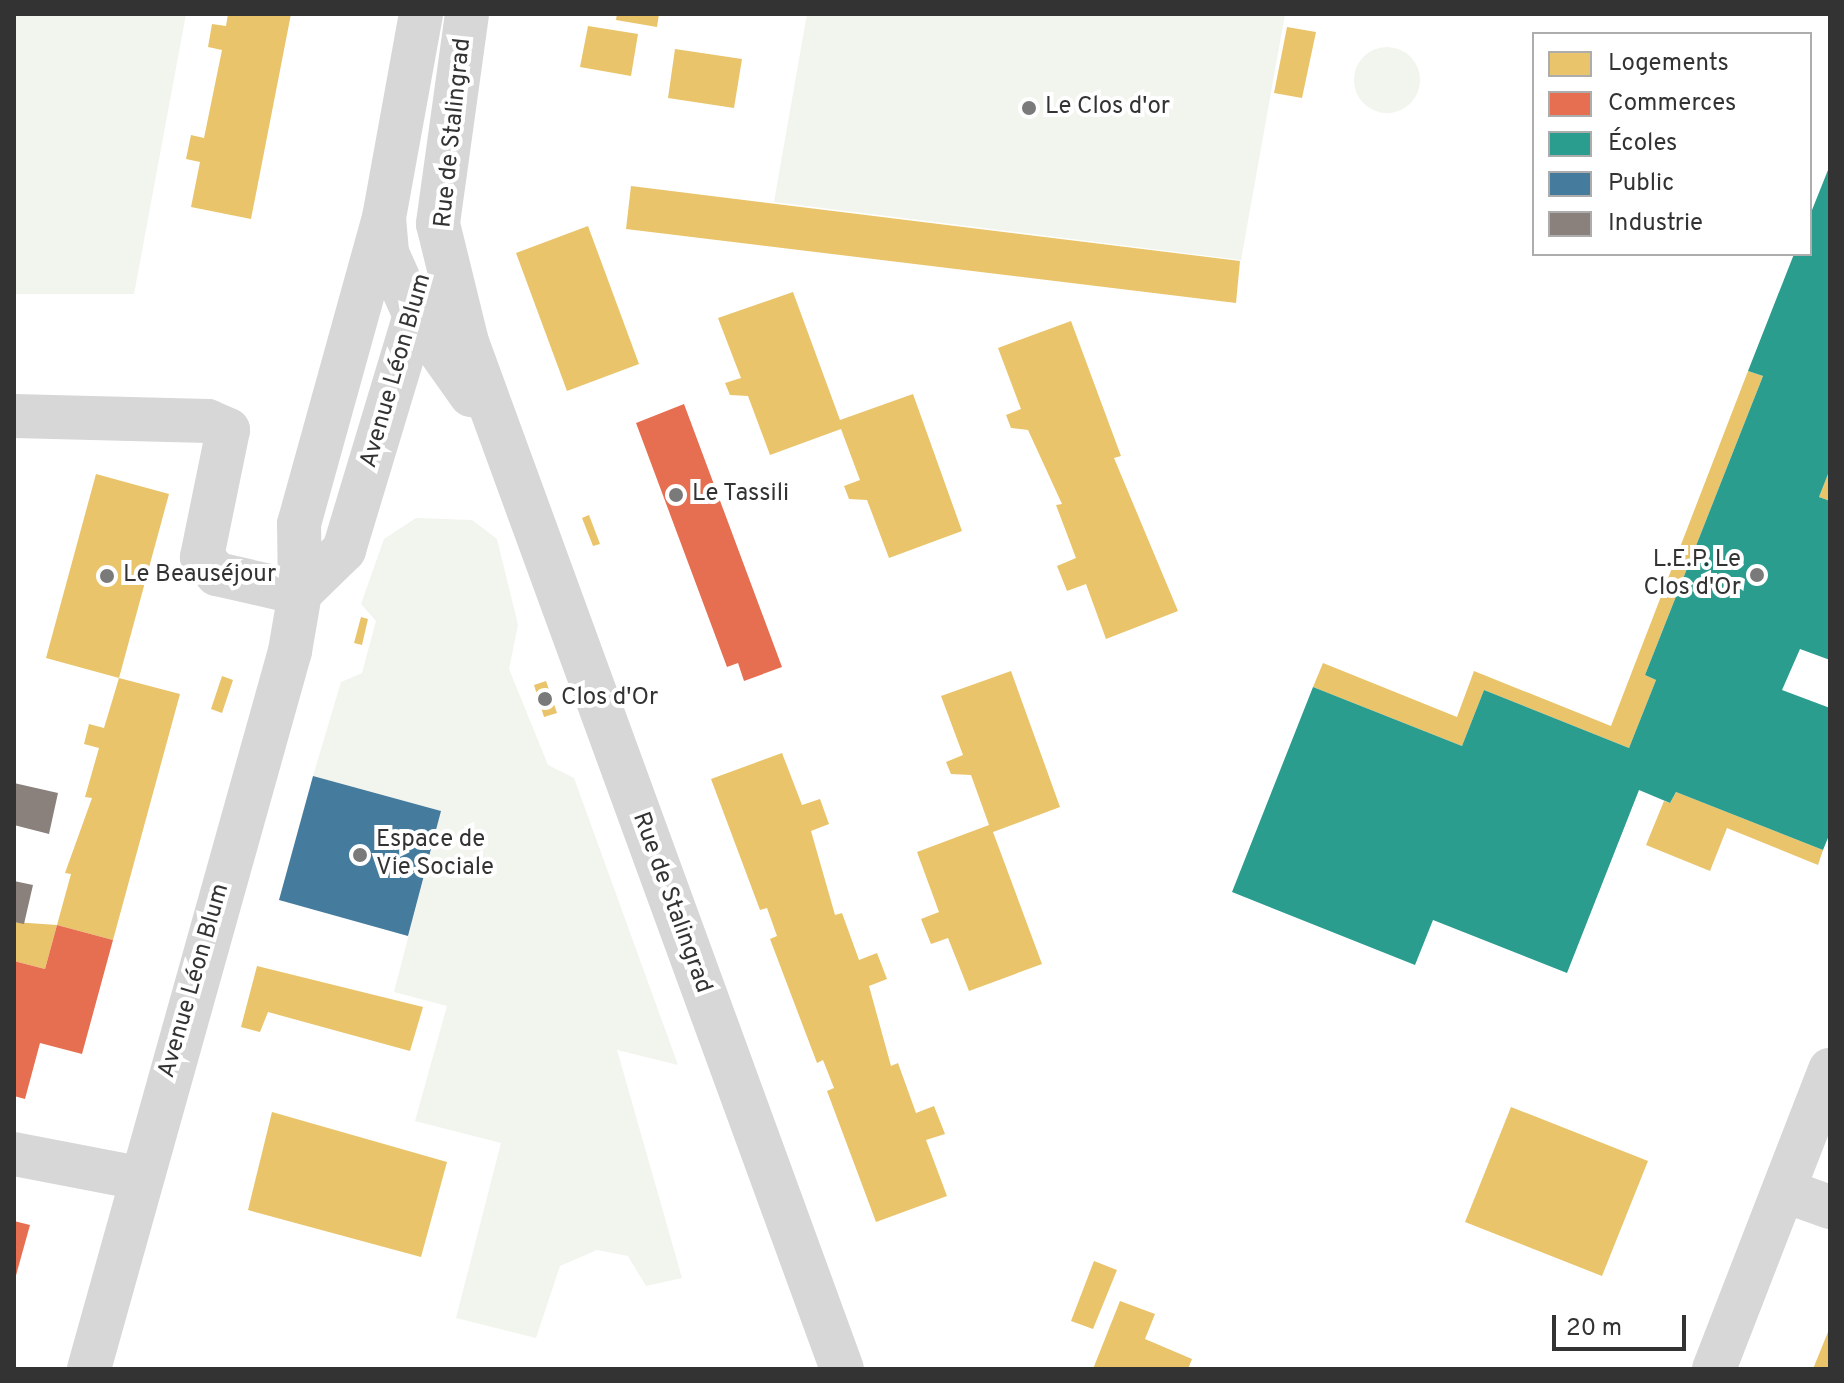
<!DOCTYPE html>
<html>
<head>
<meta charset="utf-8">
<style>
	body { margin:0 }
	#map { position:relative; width:1844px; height:1383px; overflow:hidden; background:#fff; font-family:Overpass,sans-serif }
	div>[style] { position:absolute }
	.green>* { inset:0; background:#f1f5ed }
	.round { border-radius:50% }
	.homes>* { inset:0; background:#e9c46a }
	.shops>* { inset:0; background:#e76f51 }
	.schools>* { inset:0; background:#2a9d8f }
	.public>* { inset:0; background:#457b9d }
	.industry>* { inset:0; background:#8a817c }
	.minor>* { height:44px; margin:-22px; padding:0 22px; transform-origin:22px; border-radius:22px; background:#d7d7d7 }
	.dots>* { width:22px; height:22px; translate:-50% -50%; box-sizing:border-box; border:4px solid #fff; border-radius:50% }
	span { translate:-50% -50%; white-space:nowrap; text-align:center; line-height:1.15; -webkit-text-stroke:8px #fff; paint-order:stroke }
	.poi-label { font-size:24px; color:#333 }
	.left { translate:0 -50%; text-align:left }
	.right { translate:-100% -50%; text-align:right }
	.street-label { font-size:24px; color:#333 }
	.frame { position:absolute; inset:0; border:16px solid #333; pointer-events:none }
	.legend { position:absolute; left:1532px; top:32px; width:280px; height:224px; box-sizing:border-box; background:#fff; border:2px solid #adadad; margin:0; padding:10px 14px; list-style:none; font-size:24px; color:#333 }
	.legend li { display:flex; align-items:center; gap:16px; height:40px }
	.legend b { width:40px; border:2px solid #adadad }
	.scale { position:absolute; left:1552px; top:1315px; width:134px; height:36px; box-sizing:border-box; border:4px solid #333; border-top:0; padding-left:10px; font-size:24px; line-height:28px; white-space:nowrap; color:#333; -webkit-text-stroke:6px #fff; paint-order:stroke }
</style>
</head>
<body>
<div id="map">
	<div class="green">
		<i style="clip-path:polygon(14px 14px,186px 14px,134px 294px,14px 294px)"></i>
		<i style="clip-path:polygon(807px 14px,1285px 14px,1241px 260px,774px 202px)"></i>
		<i class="round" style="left:1354px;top:47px;width:66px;height:66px"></i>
		<i style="clip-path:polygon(416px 518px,472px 520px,497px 539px,518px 625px,509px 669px,548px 765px,574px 778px,678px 1065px,617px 1050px,682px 1278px,646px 1286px,628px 1256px,597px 1250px,560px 1266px,536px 1338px,456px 1318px,501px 1143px,415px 1121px,447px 1006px,394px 992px,441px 811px,313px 776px,341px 682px,362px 673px,376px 621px,361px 604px,384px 539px)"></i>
	</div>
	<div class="homes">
		<i style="clip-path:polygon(228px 14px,291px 14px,251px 219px,191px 207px,200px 162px,186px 159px,191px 135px,204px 138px,222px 50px,208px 47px,212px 24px,226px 26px)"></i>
		<i style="clip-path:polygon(617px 14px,659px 14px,657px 27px,616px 20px)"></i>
		<i style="clip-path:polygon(588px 26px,638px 34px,631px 76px,580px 67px)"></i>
		<i style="clip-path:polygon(1287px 27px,1316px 32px,1302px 98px,1274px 93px)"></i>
		<i style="clip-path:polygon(675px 49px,742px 59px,734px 108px,668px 98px)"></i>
		<i style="clip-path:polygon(631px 186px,1240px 261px,1236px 303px,626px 229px)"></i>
		<i style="clip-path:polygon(588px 226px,639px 364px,567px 391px,516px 253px)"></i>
		<i style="clip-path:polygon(793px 292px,840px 420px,913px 394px,962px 531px,889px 558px,867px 500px,849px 499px,844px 486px,860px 480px,841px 429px,770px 455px,748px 396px,730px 395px,725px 383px,741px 378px,718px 318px)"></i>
		<i style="clip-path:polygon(1071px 321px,1121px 456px,1114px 458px,1178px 611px,1106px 639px,1086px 584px,1067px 591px,1057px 566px,1076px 558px,1056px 505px,1062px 504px,1028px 430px,1011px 428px,1006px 415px,1021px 409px,998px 348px)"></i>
		<i style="clip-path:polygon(1748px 371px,1763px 376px,1645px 675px,1656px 680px,1629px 748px,1484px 690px,1462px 746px,1313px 687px,1323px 663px,1457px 717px,1474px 671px,1611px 726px)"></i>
		<i style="clip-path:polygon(1830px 469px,1830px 501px,1819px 497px)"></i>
		<i style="clip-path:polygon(96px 474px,169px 494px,119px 678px,46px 658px)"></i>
		<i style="clip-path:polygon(589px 515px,600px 544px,593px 546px,582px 518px)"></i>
		<i style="clip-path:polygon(361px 617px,368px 619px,362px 645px,354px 643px)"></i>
		<i style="clip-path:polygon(1011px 671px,1060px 807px,993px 832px,1042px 964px,969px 991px,948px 938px,931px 944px,921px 919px,939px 912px,917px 852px,989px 825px,971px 775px,951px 774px,946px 762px,963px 755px,941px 696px)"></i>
		<i style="clip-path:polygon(222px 676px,233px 680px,222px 713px,211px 709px)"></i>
		<i style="clip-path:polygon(119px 678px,180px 694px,113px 940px,57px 925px,45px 969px,14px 961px,14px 922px,57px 925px,71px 874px,65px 873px,92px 798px,85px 797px,99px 748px,84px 744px,89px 724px,104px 728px)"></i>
		<i style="clip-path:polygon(546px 681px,557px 713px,544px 717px,534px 685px)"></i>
		<i style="clip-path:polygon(782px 753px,802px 805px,820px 799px,829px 824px,811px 831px,835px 915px,842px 913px,859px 960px,877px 953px,887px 979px,869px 986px,891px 1066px,898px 1063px,916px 1113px,934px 1106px,945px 1134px,926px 1140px,947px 1196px,876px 1222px,827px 1091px,834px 1088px,823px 1060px,817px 1063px,770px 939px,777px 936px,767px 908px,760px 910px,711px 779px)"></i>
		<i style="clip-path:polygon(1676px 792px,1823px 850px,1818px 865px,1727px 828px,1710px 871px,1646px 845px,1664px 801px,1670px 803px)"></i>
		<i style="clip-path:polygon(257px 966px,423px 1007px,410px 1051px,268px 1012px,260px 1032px,241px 1027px)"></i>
		<i style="clip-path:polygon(1511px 1107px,1648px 1161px,1602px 1276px,1465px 1222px)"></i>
		<i style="clip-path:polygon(272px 1112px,447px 1162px,421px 1257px,248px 1210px)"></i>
		<i style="clip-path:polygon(1094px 1261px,1117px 1270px,1093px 1329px,1071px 1321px)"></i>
		<i style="clip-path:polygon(1120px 1301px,1155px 1314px,1145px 1339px,1192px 1359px,1188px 1369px,1093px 1369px)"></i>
		<i style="clip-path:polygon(1830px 1327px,1830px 1369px,1813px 1369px)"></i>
	</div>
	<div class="shops">
		<i style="clip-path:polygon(684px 404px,782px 667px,744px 681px,738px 663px,727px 667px,636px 423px)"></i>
		<i style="clip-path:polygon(57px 925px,113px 940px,82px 1054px,40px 1043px,25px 1099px,14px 1096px,14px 961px,45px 969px)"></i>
		<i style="clip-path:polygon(14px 1221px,30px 1225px,15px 1279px,14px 1279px)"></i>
	</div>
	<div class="schools">
		<i style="clip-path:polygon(1830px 165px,1830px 469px,1819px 497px,1830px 501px,1830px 660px,1800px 649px,1782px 690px,1830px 708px,1830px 833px,1823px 850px,1676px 792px,1670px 803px,1639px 790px,1567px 973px,1433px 920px,1415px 965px,1232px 892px,1313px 687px,1462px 746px,1484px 690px,1629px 748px,1656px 680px,1645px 675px,1763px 376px,1748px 371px,1794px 254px,1810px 254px,1810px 215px)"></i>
	</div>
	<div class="public">
		<i style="clip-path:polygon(313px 776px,441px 811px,408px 936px,279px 900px)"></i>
	</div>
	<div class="industry">
		<i style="clip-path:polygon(14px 783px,58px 793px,49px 834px,14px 825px)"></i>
		<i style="clip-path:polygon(14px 881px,33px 885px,24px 924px,14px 922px)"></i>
	</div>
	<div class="minor">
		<i style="left:421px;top:14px;width:207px;rotate:100.3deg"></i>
		<i style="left:384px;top:218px;width:35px;rotate:85deg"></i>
		<i style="left:387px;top:253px;width:69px;rotate:66deg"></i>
		<i style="left:415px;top:316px;width:97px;rotate:54.7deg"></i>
		<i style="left:467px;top:14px;width:212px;rotate:97.9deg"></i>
		<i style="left:438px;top:224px;width:122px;rotate:76.2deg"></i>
		<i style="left:467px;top:342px;width:1093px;rotate:69.94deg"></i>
		<i style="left:14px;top:416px;width:194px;rotate:1.5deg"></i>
		<i style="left:208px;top:421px;width:22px;rotate:24deg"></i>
		<i style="left:228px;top:430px;width:130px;rotate:101.6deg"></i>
		<i style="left:202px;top:557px;width:23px;rotate:49deg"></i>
		<i style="left:217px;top:574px;width:85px;rotate:12.9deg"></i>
		<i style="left:300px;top:593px;width:62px;rotate:-44.3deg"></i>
		<i style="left:344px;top:550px;width:263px;rotate:-73.2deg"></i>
		<i style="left:14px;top:1154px;width:127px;rotate:10.9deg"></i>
		<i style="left:1785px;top:1191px;width:48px;rotate:19.6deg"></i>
		<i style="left:89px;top:1369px;width:746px;rotate:-74.36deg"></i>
		<i style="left:290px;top:651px;width:59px;rotate:-80.2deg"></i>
		<i style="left:300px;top:593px;width:69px;rotate:-90.8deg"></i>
		<i style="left:299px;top:524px;width:318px;rotate:-74.5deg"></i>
		<i style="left:1714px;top:1369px;width:321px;rotate:-68.8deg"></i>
	</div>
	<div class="dots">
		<i style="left:1029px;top:108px;background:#7a7a7a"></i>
		<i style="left:676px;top:495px;background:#7a7a7a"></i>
		<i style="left:1757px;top:575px;background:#7a7a7a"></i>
		<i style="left:107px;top:576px;background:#7a7a7a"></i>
		<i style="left:545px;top:699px;background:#7a7a7a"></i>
		<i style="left:360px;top:855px;background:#7a7a7a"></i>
	</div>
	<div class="poi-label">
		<span class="left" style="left:1045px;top:108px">Le Clos d'or</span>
		<span class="left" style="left:692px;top:495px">Le Tassili</span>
		<span class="right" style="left:1741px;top:575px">L.E.P. Le<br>Clos d'Or</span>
		<span class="left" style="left:123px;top:576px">Le Beauséjour</span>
		<span class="left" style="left:561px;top:699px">Clos d'Or</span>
		<span class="left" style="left:376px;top:855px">Espace de<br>Vie Sociale</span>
	</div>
	<div class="street-label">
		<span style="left:454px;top:133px;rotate:-84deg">Rue de Stalingrad</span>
		<span style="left:397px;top:371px;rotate:-74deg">Avenue Léon Blum</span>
		<span style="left:671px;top:903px;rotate:70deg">Rue de Stalingrad</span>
		<span style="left:195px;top:981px;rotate:-74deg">Avenue Léon Blum</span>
	</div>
	<div class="frame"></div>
	<ul class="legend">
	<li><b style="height:22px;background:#e9c46a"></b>Logements</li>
	<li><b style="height:22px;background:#e76f51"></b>Commerces</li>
	<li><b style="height:22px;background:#2a9d8f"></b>Écoles</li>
	<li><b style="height:22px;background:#457b9d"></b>Public</li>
	<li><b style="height:22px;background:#8a817c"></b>Industrie</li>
	</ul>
	<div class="scale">20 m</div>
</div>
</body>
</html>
